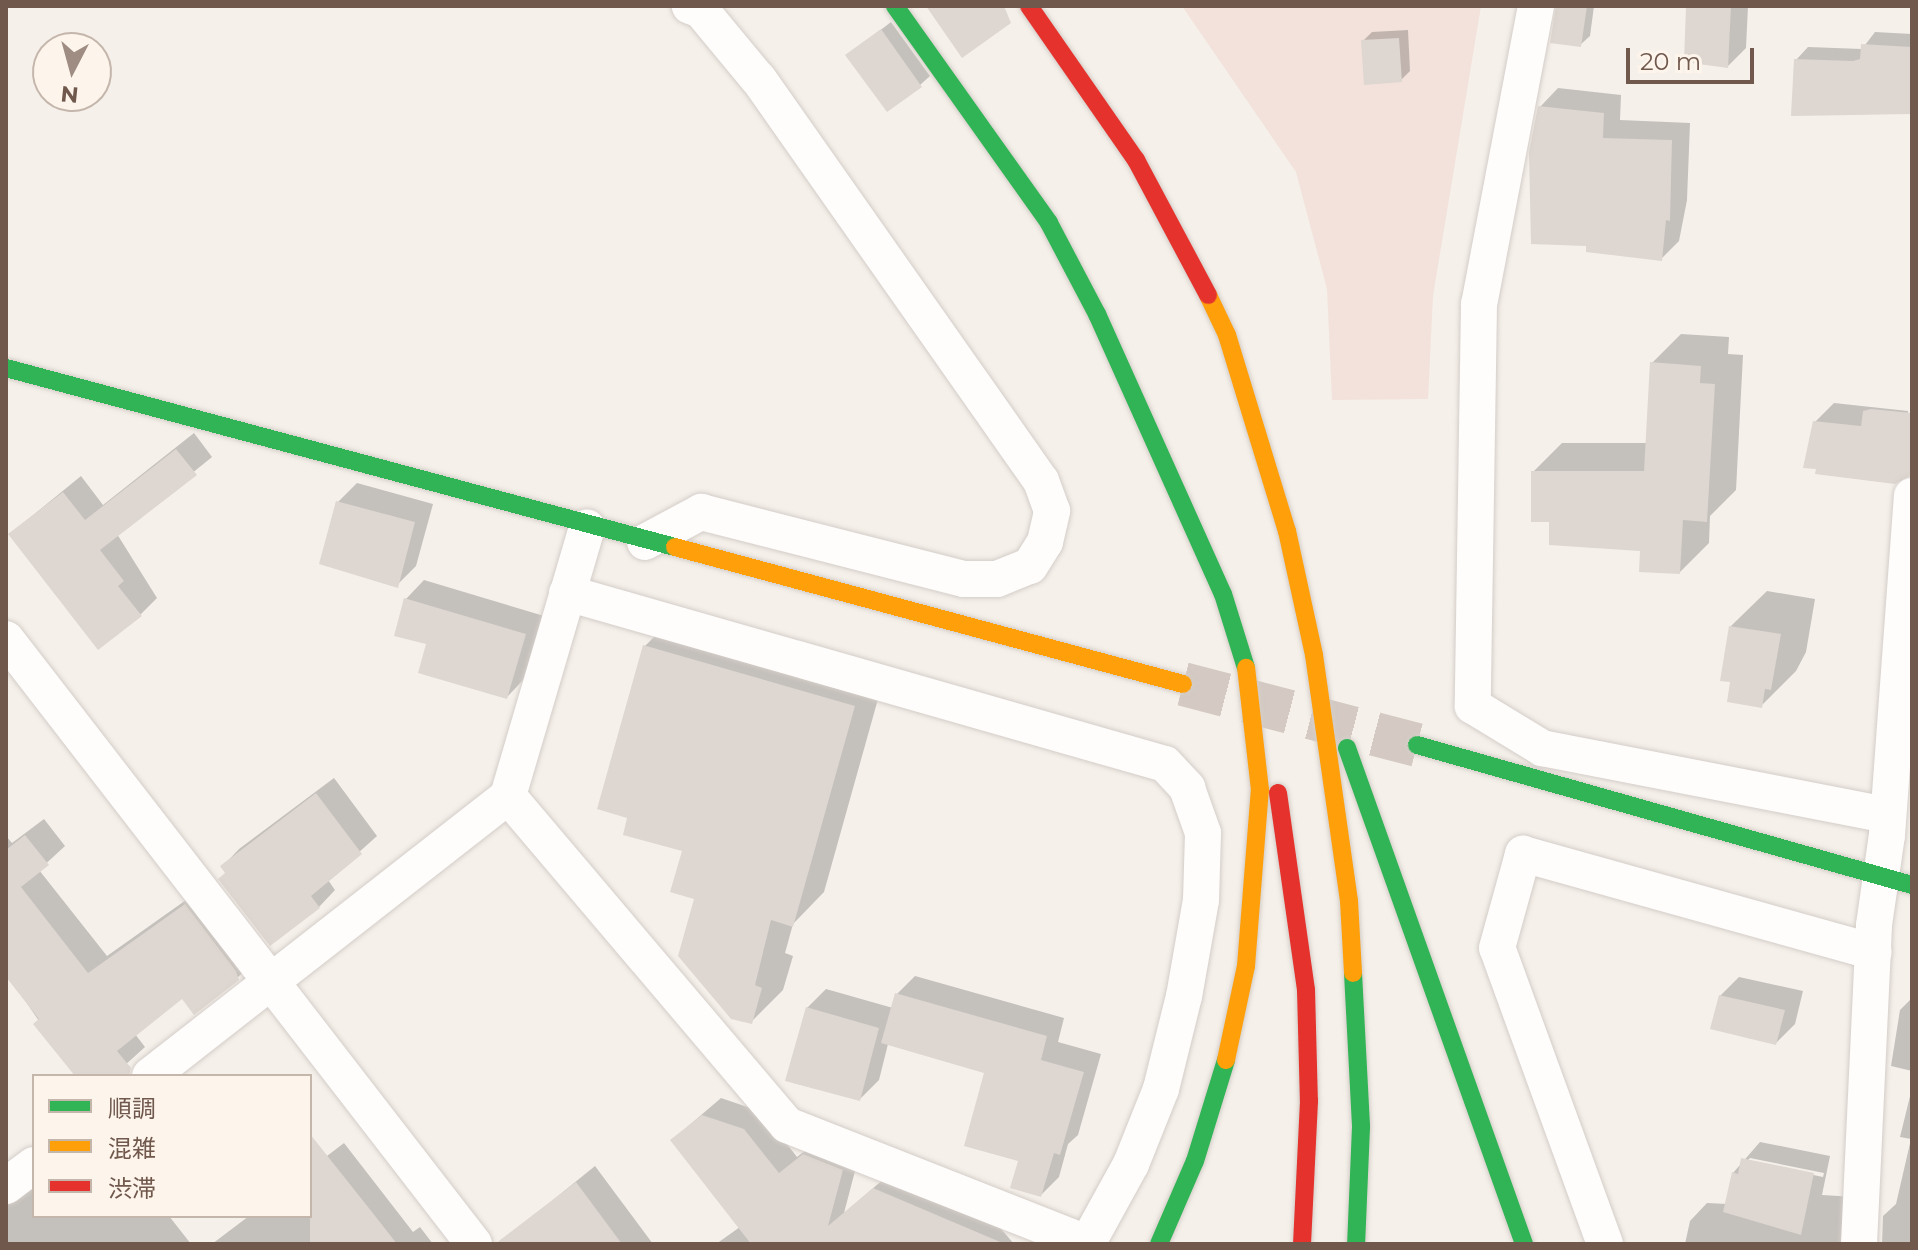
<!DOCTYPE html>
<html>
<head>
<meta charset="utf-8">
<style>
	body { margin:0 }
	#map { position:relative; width:1918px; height:1250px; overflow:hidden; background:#f5f0ea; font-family:Montserrat,"Noto Sans JP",sans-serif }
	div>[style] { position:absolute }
	.commercial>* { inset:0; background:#f2e2db }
	.shadow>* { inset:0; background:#0003 }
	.building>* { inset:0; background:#ded6d0 }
	.secondary-tunnel>* { height:44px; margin-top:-22px; transform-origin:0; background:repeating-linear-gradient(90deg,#d4cac3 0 44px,transparent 0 66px) }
	.roads { filter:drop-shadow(0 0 2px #d4cdc8) drop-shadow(0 0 2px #d4cdc8) }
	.street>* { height:36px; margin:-18px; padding:0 18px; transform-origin:18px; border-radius:18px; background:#fefdfc }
	.fast>* { height:18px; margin:-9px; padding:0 9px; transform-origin:9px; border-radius:9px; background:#30b455 }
	.slow>* { height:18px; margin:-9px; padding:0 9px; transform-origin:9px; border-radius:9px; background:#ff9f0a }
	.jam>* { height:18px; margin:-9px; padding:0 9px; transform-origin:9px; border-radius:9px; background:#e5322d }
	span { translate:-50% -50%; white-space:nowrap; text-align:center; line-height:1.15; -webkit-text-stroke:7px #fdf5eb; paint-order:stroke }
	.frame { position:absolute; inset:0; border:8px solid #70584d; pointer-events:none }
	.legend { position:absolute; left:32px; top:1074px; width:280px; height:144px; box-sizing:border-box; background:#fdf5eb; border:2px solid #c5b6ac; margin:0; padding:10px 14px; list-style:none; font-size:24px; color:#70584d }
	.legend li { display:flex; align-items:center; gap:16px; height:40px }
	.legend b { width:40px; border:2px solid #c5b6ac }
	.north { position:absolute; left:32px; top:32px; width:80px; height:80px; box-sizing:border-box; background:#fdf5eb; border:2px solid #c5b6ac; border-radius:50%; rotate:186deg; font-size:22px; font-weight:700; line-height:32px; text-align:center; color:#70584d }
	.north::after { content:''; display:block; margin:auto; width:28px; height:36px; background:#9f8d84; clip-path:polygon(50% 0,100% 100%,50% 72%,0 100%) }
	.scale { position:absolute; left:1626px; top:48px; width:128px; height:36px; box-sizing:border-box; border:4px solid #70584d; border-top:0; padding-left:10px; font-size:24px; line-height:28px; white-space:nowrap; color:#70584d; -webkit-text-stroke:6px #fdf5eb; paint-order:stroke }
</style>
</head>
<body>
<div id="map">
	<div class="commercial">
		<i style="clip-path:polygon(1182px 6px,1481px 6px,1433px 296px,1428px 399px,1332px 400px,1327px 289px,1296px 172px)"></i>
	</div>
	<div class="shadow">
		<i style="clip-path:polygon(1558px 6px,1594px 6px,1590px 36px,1580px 45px)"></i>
		<i style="clip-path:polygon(1688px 6px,1748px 6px,1746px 48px,1728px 66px)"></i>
		<i style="clip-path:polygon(891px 22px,930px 76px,920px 85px,848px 55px)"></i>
		<i style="clip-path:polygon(1408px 30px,1410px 71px,1401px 80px,1363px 41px,1372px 32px)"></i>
		<i style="clip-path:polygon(1875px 32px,1912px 34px,1912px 113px,1793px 114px,1796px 60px,1808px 47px,1862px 49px)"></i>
		<i style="clip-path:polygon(1558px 88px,1621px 95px,1620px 120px,1690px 123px,1687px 200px,1679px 241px,1661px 259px,1588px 244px,1540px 107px)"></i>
		<i style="clip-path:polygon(1681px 334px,1729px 337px,1728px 354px,1743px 355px,1736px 490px,1710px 516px,1709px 543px,1680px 572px,1642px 549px,1551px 520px,1533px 472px,1562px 443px,1648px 443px,1652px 363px)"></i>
		<i style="clip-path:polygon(1834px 403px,1908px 411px,1901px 462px,1815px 422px)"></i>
		<i style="clip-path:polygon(194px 433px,212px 457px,117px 534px,157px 598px,140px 615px,10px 534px,81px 476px,103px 505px)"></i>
		<i style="clip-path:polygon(357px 483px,433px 504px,416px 566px,397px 585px,338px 502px)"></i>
		<i style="clip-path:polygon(424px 580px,544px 616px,525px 678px,507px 697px,429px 642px,406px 599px)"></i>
		<i style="clip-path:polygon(1767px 591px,1815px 599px,1806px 652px,1796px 671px,1761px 706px,1731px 626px)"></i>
		<i style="clip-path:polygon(677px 614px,885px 674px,824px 892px,793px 924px,785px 953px,793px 956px,783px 990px,751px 1022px,696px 897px,684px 850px,630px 816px,645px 646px)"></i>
		<i style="clip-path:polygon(334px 778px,377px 836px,328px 880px,335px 890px,319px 907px,227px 872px,223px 866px,239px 849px)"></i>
		<i style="clip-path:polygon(44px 819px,65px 846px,39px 870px,107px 956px,203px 888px,255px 961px,237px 978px,183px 996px,135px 1034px,145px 1047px,113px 1076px,77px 1076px,6px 973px,6px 836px,12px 843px)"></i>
		<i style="clip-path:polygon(915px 976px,1064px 1018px,1058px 1042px,1101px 1054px,1078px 1135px,1068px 1144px,1059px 1177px,1041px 1195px,1020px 1159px,987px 1072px,888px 1044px,879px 1080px,860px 1099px,807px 1008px,826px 989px,893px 1008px,897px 994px)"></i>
		<i style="clip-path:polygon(1739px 977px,1803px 991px,1795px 1024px,1776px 1043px,1720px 996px)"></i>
		<i style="clip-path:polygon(1912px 998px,1912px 1071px,1891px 1066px,1900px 1010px)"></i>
		<i style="clip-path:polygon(1912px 1088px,1912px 1244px,1882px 1244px,1883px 1216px,1896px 1204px,1911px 1139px,1900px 1137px)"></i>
		<i style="clip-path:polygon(721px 1098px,762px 1112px,797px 1157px,823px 1137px,860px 1152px,844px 1213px,892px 1172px,985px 1210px,1014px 1244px,716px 1244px,740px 1227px,672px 1140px)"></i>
		<i style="clip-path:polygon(evenodd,1760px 1142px,1830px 1156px,1822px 1195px,1856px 1197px,1868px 1244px,1685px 1244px,1690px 1221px,1707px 1203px,1727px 1204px,1733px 1173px,1760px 1142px,1750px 1158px,1824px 1173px,1823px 1177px,1747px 1161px,1750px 1158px)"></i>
		<i style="clip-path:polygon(344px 1143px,413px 1232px,420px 1227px,433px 1244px,212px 1244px,249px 1216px,310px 1216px,310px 1169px)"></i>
		<i style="clip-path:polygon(595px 1166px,653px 1244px,527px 1244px,516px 1230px)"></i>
		<i style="clip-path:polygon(34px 1188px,34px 1216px,169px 1216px,191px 1244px,6px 1244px,6px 1200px)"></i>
	</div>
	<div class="building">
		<i style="clip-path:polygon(926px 6px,1004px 6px,1011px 23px,962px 58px)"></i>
		<i style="clip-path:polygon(1556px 6px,1587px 6px,1581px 47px,1550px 43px)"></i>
		<i style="clip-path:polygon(1686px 6px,1731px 6px,1728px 68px,1684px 62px)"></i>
		<i style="clip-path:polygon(881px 29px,922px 87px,887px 112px,845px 55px)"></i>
		<i style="clip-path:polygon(1399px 38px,1402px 82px,1364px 85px,1361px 40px)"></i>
		<i style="clip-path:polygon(1861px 44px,1912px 47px,1912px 114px,1791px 116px,1794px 59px,1853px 61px,1860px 59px)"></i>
		<i style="clip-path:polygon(1538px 106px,1604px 113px,1603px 138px,1672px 140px,1670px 221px,1666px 220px,1662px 261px,1586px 252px,1586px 246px,1531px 244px,1529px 152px)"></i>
		<i style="clip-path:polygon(1650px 362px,1701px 366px,1700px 383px,1715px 384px,1707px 522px,1683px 520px,1680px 574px,1639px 572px,1640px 551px,1549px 545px,1549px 522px,1531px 522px,1531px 471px,1644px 471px)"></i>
		<i style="clip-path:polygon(1871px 409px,1912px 413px,1912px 475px,1895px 484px,1815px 474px,1816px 469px,1803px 468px,1813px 421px,1861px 426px,1863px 411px)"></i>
		<i style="clip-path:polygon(176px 449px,197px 475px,100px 550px,124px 581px,118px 586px,142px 616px,98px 650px,8px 534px,63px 492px,85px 520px)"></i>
		<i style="clip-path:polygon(336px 501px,415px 522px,398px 588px,319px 564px)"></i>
		<i style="clip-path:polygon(404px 598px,526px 634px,507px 699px,418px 673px,426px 644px,394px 636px)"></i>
		<i style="clip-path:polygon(1729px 626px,1781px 634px,1771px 690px,1765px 689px,1762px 708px,1727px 702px,1730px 682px,1720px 681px)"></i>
		<i style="clip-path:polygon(643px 645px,855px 706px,793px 927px,771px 920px,755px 985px,762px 988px,752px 1024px,731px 1019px,678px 956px,694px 899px,670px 892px,682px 851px,623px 835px,627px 818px,597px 809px)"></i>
		<i style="clip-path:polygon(316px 793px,362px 854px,311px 896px,320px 908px,270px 946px,218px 879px,225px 873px,220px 866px)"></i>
		<i style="clip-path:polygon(25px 835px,49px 865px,21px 887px,88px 973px,185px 904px,236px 971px,239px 980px,194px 1015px,182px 999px,117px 1051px,131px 1068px,129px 1076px,75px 1076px,33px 1024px,39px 1019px,6px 977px,6px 850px)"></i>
		<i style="clip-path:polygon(895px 993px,1047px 1036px,1041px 1060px,1084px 1072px,1060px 1155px,1054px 1153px,1041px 1197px,1010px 1188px,1018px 1161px,964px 1146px,984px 1073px,881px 1043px)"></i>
		<i style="clip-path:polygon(1719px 995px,1785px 1010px,1776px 1045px,1710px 1029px)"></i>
		<i style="clip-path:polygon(806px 1007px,879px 1028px,860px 1101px,785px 1081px)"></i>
		<i style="clip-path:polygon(702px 1115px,744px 1129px,779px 1173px,803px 1154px,843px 1170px,828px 1226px,873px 1188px,1005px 1244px,751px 1244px,670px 1140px)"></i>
		<i style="clip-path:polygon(310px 1134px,372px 1212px,397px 1244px,310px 1244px)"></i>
		<i style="clip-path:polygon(1741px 1158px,1814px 1173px,1801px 1235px,1723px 1212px,1732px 1172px,1738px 1174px)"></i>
		<i style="clip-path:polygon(576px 1182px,622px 1244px,495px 1244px)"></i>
	</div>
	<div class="secondary-tunnel">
		<i style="left:1183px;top:684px;width:242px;rotate:14.6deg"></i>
	</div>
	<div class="roads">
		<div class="street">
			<i style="left:1536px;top:6px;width:303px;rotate:100.8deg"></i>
			<i style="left:1479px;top:304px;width:402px;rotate:90.9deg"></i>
			<i style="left:1473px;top:706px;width:81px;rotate:31.3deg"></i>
			<i style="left:1542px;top:748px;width:352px;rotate:11deg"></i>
			<i style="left:645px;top:542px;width:64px;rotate:-28.2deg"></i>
			<i style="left:701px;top:512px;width:271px;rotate:14.3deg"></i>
			<i style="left:964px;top:579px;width:33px"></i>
			<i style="left:997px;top:579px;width:35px;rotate:-22deg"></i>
			<i style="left:1030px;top:566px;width:28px;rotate:-58deg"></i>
			<i style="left:1045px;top:542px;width:32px;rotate:-77deg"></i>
			<i style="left:1052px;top:511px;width:32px;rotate:-110deg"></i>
			<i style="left:1041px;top:481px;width:492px;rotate:-125.1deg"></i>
			<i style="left:758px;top:79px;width:89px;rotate:-129.6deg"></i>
			<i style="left:701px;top:10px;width:12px;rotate:-160deg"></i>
			<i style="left:567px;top:593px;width:622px;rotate:15.96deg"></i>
			<i style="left:1165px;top:764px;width:33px;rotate:47deg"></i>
			<i style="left:1187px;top:788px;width:48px;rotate:70.4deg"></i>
			<i style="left:1203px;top:833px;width:67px;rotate:91.7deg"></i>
			<i style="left:1201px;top:900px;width:97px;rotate:100deg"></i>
			<i style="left:1184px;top:996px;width:96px;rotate:103.9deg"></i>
			<i style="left:1161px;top:1089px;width:81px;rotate:111.8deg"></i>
			<i style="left:1131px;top:1164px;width:91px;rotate:118.8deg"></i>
			<i style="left:6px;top:639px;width:765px;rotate:52.28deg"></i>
			<i style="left:508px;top:796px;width:431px;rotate:49.7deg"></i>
			<i style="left:787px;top:1125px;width:322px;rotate:21.5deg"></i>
			<i style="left:150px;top:1076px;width:454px;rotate:-38deg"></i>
			<i style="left:508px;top:796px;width:280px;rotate:-73.6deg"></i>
			<i style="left:6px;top:1186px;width:35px;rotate:-37deg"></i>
			<i style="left:1605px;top:1244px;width:315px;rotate:-110deg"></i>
			<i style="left:1497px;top:948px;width:98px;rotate:-74.5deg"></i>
			<i style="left:1523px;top:854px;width:364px;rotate:15.6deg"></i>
			<i style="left:1859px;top:1244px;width:319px;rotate:-87.3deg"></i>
			<i style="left:1874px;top:925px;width:91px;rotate:-81.8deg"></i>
			<i style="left:1887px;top:835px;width:340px;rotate:-85.8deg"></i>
		</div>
		<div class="fast">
			<i style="left:895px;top:6px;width:266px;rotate:54.6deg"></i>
			<i style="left:1049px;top:223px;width:103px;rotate:62.2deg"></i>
			<i style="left:1097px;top:314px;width:307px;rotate:65.8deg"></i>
			<i style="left:1223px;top:594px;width:77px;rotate:72.7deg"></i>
			<i style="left:6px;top:368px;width:693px;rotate:14.98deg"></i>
			<i style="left:1417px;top:745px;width:514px;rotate:15.79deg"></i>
			<i style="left:1347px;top:748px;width:527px;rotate:70.36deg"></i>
			<i style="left:1353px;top:973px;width:154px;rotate:87deg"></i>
			<i style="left:1361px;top:1127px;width:117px;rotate:92.4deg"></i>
			<i style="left:1159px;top:1244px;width:90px;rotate:-66.6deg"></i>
			<i style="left:1195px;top:1161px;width:106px;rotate:-72.9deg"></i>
		</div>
		<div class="slow">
			<i style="left:1208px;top:295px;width:44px;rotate:64.6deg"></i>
			<i style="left:1227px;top:335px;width:205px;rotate:73deg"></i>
			<i style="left:1287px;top:531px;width:127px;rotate:77.7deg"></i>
			<i style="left:1314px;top:655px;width:248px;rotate:81.9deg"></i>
			<i style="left:1349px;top:901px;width:72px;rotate:86.8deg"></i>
			<i style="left:675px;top:547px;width:526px;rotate:15.09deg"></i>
			<i style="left:1226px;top:1060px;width:96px;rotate:-78deg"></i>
			<i style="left:1246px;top:966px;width:177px;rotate:-85.5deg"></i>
			<i style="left:1260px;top:790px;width:123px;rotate:-96.5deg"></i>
		</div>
		<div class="jam">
			<i style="left:1029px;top:6px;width:188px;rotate:55.2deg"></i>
			<i style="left:1136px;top:160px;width:153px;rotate:61.9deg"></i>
			<i style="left:1278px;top:793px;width:199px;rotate:81.9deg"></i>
			<i style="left:1306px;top:990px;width:111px;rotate:88.5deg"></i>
			<i style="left:1309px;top:1101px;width:143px;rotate:92.8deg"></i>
		</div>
	</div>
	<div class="frame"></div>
	<ul class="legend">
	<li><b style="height:10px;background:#30b455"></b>順調</li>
	<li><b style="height:10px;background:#ff9f0a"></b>混雑</li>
	<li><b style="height:10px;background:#e5322d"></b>渋滞</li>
	</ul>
	<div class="north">N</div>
	<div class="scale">20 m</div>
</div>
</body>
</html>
